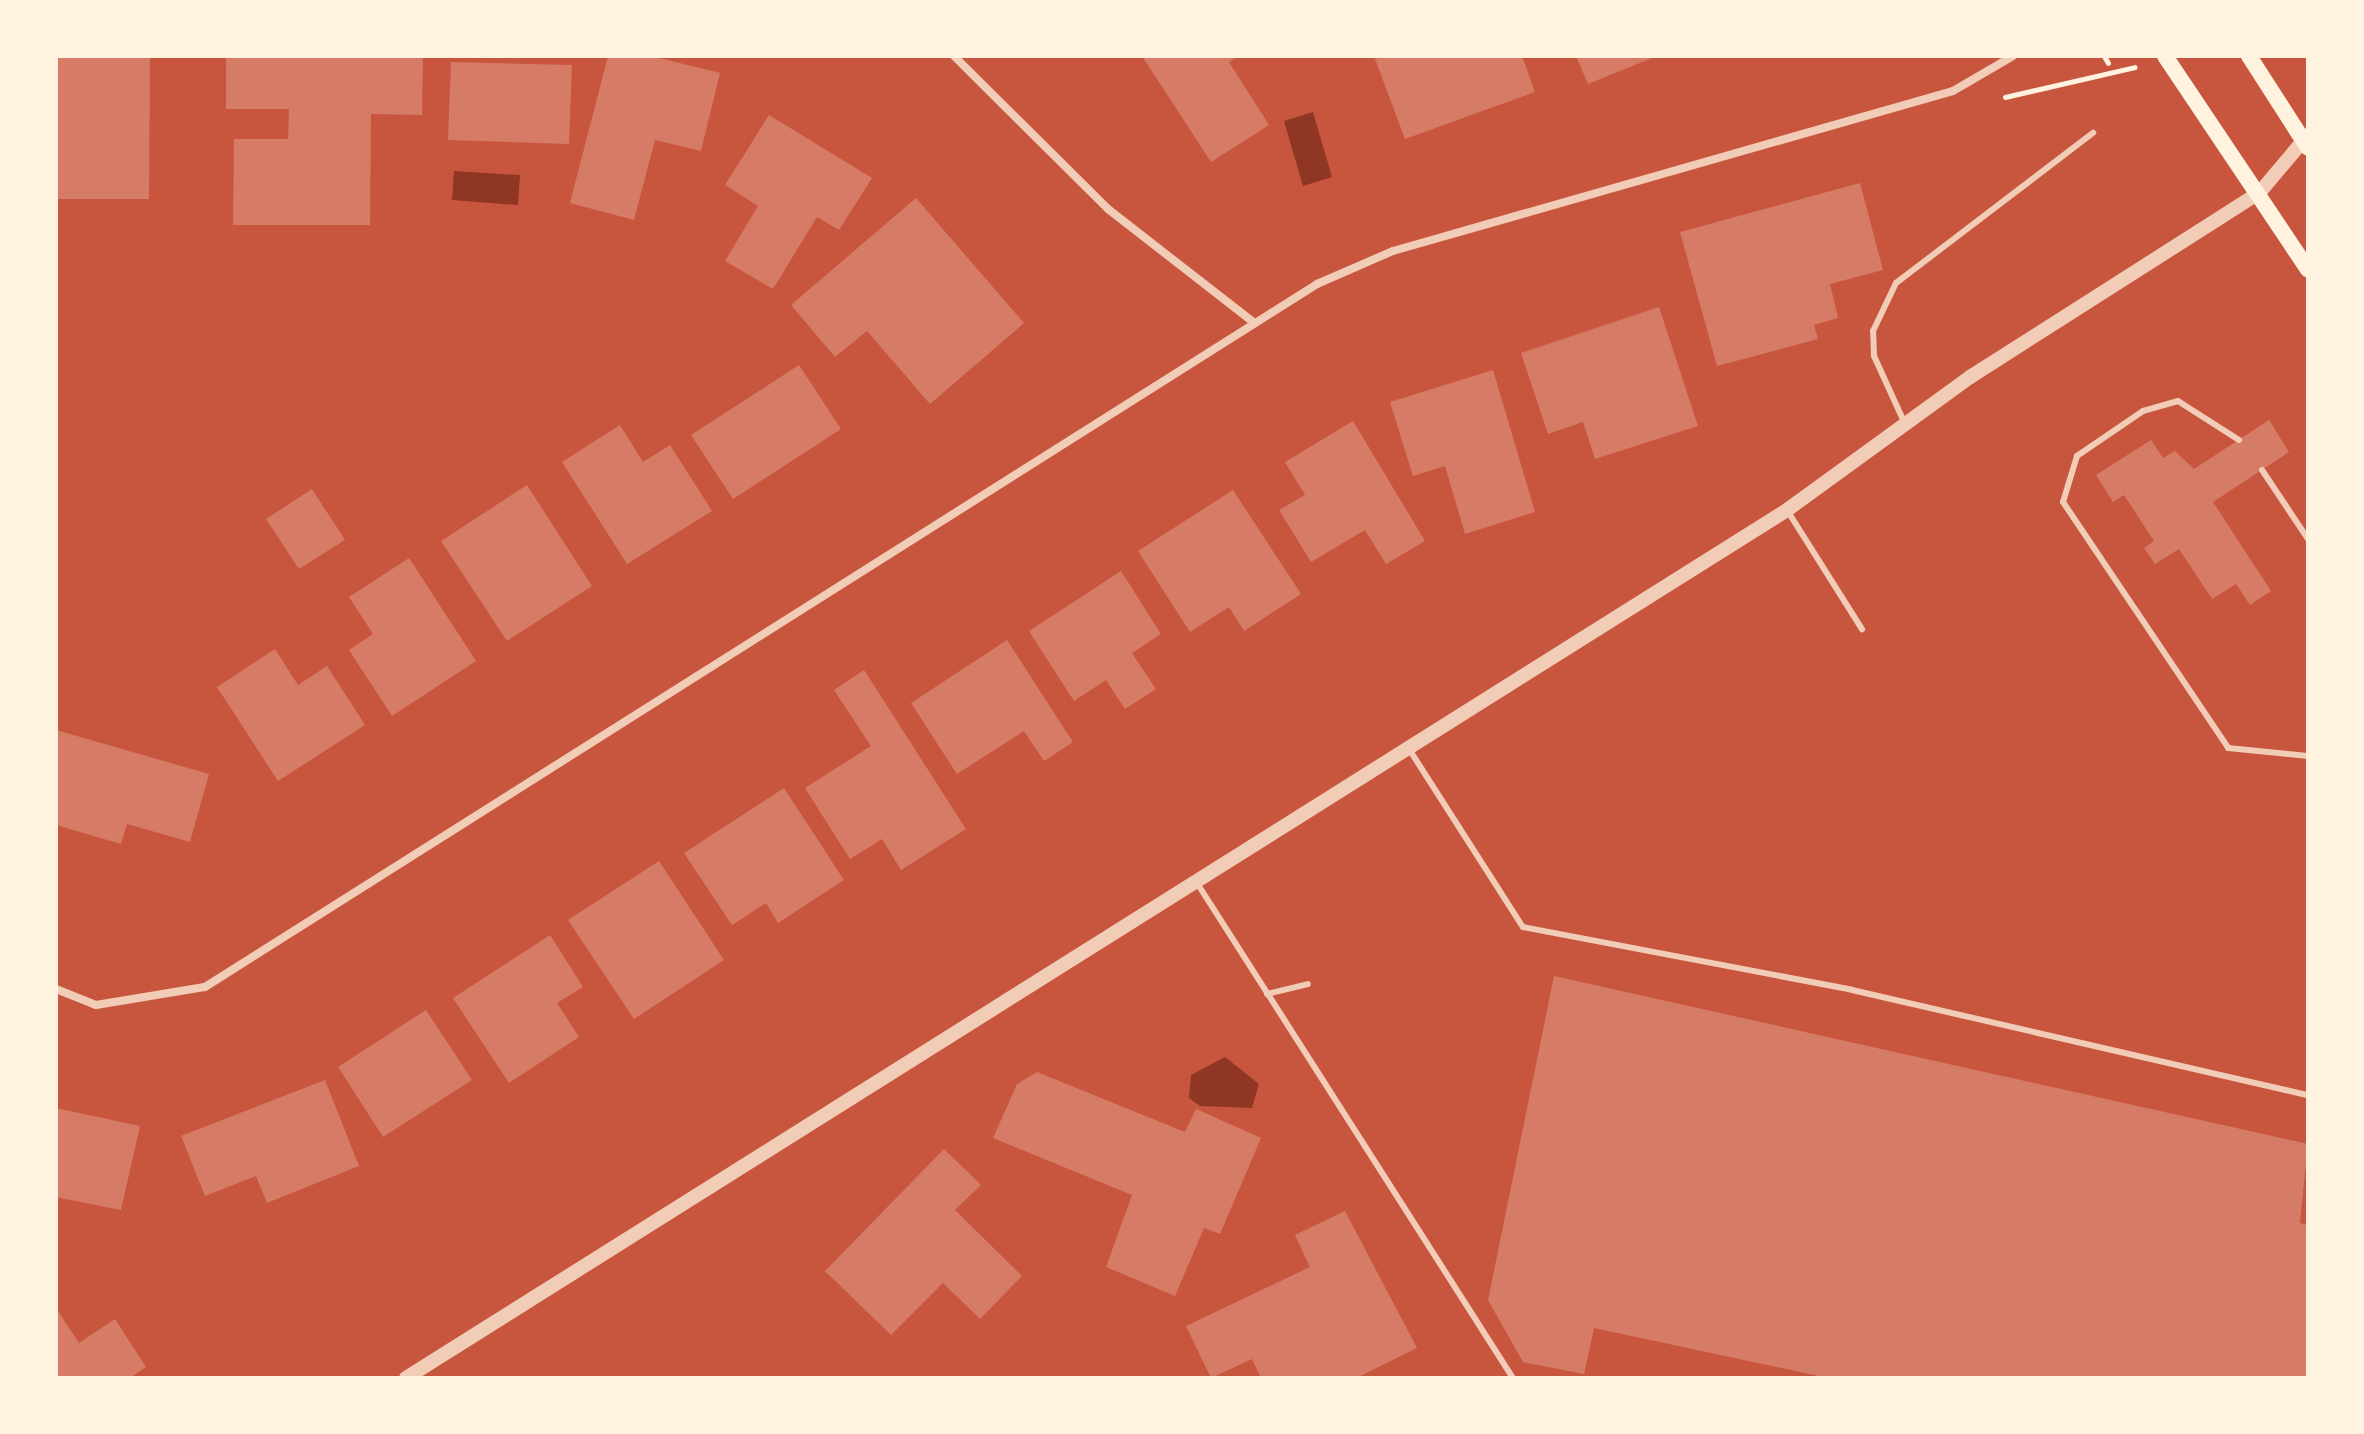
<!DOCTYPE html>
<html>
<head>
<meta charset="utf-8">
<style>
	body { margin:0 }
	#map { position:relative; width:2364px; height:1434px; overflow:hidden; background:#c8553d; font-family:Mulish,sans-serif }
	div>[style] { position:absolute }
	.water>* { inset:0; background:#8f3625 }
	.building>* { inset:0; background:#d67c66 }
	.path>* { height:5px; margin:-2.5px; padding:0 2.5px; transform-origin:2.5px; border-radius:2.5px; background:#fff3e0 }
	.service>* { height:6px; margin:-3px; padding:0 3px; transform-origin:3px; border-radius:3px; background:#f1ccb7 }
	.minor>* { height:8px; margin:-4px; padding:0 4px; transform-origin:4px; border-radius:4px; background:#f1ccb7 }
	.tertiary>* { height:14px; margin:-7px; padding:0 7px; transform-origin:7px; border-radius:7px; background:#f1ccb7 }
	.secondary>* { height:16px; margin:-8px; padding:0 8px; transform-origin:8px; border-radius:8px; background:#fff3e0 }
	span { translate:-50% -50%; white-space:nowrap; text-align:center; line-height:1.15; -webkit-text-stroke:6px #fff3e0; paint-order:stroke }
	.frame { position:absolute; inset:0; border:58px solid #fff3e0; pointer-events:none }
</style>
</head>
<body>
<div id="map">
	<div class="water">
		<i style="clip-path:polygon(1313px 112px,1332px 177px,1303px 186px,1284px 121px)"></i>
		<i style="clip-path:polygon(454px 171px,520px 175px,518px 205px,452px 200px)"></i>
		<i style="clip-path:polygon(1225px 1057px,1259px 1084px,1252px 1108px,1200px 1106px,1189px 1098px,1191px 1075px)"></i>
	</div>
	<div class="building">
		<i style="clip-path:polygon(56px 56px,150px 56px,149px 199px,56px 199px)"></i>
		<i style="clip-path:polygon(226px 56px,423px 56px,422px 115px,371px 114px,370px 225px,233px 225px,234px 139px,288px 139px,289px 109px,226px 109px)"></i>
		<i style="clip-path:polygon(608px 56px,651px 56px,720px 73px,701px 151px,655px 140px,634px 220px,570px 203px)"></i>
		<i style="clip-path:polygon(1142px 56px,1238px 56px,1229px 62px,1269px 125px,1211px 162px)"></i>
		<i style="clip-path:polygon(1374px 56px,1522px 56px,1535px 92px,1405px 139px)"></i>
		<i style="clip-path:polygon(1576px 56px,1657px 56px,1588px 84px)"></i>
		<i style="clip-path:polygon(451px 62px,572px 65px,569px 144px,448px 140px)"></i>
		<i style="clip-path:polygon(769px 115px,872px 178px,839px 230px,817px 217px,773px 289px,725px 261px,758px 206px,725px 185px)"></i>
		<i style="clip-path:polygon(1860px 183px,1883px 270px,1830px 284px,1838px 318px,1814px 325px,1818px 339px,1717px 366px,1680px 232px)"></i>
		<i style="clip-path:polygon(916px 198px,1024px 323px,930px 404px,867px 331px,835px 357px,791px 305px)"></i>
		<i style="clip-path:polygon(1659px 307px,1698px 426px,1595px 459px,1583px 422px,1548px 434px,1521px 353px)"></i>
		<i style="clip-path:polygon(799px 365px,841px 429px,733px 499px,691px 435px)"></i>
		<i style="clip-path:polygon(1493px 370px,1535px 512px,1465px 534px,1445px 466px,1413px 476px,1390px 402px)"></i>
		<i style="clip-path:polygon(2269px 420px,2289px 452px,2213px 502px,2271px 591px,2250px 605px,2236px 584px,2212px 599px,2179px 549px,2155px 564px,2144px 548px,2154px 541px,2124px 495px,2113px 502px,2096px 475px,2151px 440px,2163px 458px,2175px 451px,2194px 469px)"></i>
		<i style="clip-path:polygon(1353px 421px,1425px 541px,1386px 564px,1365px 530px,1311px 562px,1279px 510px,1305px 495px,1285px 462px)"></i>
		<i style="clip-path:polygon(620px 425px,643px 462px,670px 445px,712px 511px,627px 564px,562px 462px)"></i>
		<i style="clip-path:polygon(527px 485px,592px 586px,507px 641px,441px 541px)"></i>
		<i style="clip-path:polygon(312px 489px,345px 540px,299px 569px,266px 519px)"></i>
		<i style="clip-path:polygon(1233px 490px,1301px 594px,1244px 631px,1229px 607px,1190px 632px,1138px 551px)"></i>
		<i style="clip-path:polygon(409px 558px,476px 661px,392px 716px,349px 650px,373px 634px,349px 597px)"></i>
		<i style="clip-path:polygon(1121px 571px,1161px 634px,1132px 653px,1156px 689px,1125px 709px,1106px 680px,1074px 701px,1029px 631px)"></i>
		<i style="clip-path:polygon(1007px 640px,1073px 742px,1044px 761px,1024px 731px,957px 774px,911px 703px)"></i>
		<i style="clip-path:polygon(275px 649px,298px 685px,327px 666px,365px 725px,278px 781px,217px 687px)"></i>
		<i style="clip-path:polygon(864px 670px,966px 829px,901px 870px,882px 839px,850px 859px,805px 788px,871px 746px,834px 690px)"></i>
		<i style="clip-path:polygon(56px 730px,209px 774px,190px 842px,127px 824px,121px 844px,56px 825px)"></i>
		<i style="clip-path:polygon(784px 788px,844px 880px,778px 923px,766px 903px,732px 925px,684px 853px)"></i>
		<i style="clip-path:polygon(659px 861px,724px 960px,634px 1019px,568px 920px)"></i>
		<i style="clip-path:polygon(550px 935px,583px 987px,557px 1003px,579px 1037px,509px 1083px,453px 998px)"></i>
		<i style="clip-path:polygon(1554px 976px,2308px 1144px,2300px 1223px,2308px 1225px,2308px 1378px,1828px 1378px,1594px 1328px,1584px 1374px,1523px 1362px,1488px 1300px)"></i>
		<i style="clip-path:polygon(426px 1010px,472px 1080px,383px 1137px,338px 1067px)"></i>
		<i style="clip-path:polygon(1037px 1072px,1185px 1132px,1196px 1109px,1261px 1138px,1220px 1234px,1204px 1228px,1175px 1296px,1106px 1267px,1132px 1195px,993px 1138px,1017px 1084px)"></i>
		<i style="clip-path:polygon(325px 1080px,359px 1166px,267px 1203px,256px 1176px,205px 1196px,181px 1136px)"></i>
		<i style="clip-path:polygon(56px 1108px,140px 1126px,121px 1210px,56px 1197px)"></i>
		<i style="clip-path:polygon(944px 1149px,981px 1185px,955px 1210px,1022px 1276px,980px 1319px,943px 1283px,891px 1335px,825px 1271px)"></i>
		<i style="clip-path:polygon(1345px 1211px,1417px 1348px,1356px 1378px,1261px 1378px,1252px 1359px,1211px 1378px,1186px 1326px,1310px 1267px,1295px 1235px)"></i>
		<i style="clip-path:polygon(56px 1308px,79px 1343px,115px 1319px,146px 1367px,130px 1378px,56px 1378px)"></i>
	</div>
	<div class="path">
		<i style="left:2104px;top:56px;width:8px;rotate:60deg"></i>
		<i style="left:2005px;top:97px;width:133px;rotate:-13deg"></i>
	</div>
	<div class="service">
		<i style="left:1905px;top:424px;width:75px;rotate:-114.5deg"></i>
		<i style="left:1874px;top:356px;width:25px;rotate:-92deg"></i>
		<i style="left:1873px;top:331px;width:53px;rotate:-64.4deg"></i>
		<i style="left:1896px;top:283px;width:248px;rotate:-37.3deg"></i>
		<i style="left:2239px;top:440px;width:72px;rotate:-147.4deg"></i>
		<i style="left:2178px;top:401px;width:36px;rotate:164deg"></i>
		<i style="left:2143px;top:411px;width:80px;rotate:145.7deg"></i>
		<i style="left:2077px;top:456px;width:48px;rotate:106.9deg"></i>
		<i style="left:2063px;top:502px;width:296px;rotate:56.1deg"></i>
		<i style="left:2228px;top:748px;width:80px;rotate:5.7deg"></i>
		<i style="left:2262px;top:470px;width:83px;rotate:56.3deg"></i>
		<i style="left:1787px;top:510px;width:141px;rotate:57.8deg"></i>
		<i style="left:1409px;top:749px;width:211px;rotate:57.4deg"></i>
		<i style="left:1523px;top:927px;width:335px;rotate:10.8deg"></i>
		<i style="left:1852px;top:990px;width:468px;rotate:13deg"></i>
		<i style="left:1197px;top:883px;width:587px;rotate:57.45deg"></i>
		<i style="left:1267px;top:994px;width:42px;rotate:-13.7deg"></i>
	</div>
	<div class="minor">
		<i style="left:954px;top:56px;width:217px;rotate:44.8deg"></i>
		<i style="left:1108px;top:209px;width:184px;rotate:37.9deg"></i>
		<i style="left:56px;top:989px;width:43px;rotate:21.8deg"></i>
		<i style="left:96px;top:1005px;width:110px;rotate:-9.4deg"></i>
		<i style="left:205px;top:987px;width:1316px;rotate:-32.3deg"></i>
		<i style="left:1317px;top:284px;width:83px;rotate:-23.5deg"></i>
		<i style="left:1393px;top:251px;width:582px;rotate:-15.95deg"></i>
		<i style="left:1953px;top:91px;width:69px;rotate:-30.3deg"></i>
	</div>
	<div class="tertiary">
		<i style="left:406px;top:1378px;width:1631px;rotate:-32.15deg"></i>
		<i style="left:1787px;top:510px;width:226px;rotate:-36deg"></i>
		<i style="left:1970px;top:377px;width:344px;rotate:-32.5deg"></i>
		<i style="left:2260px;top:192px;width:75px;rotate:-49.9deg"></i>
	</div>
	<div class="secondary">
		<i style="left:2165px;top:56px;width:257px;rotate:56.2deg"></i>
		<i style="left:2249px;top:56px;width:109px;rotate:57.3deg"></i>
	</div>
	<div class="frame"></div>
</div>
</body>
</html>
